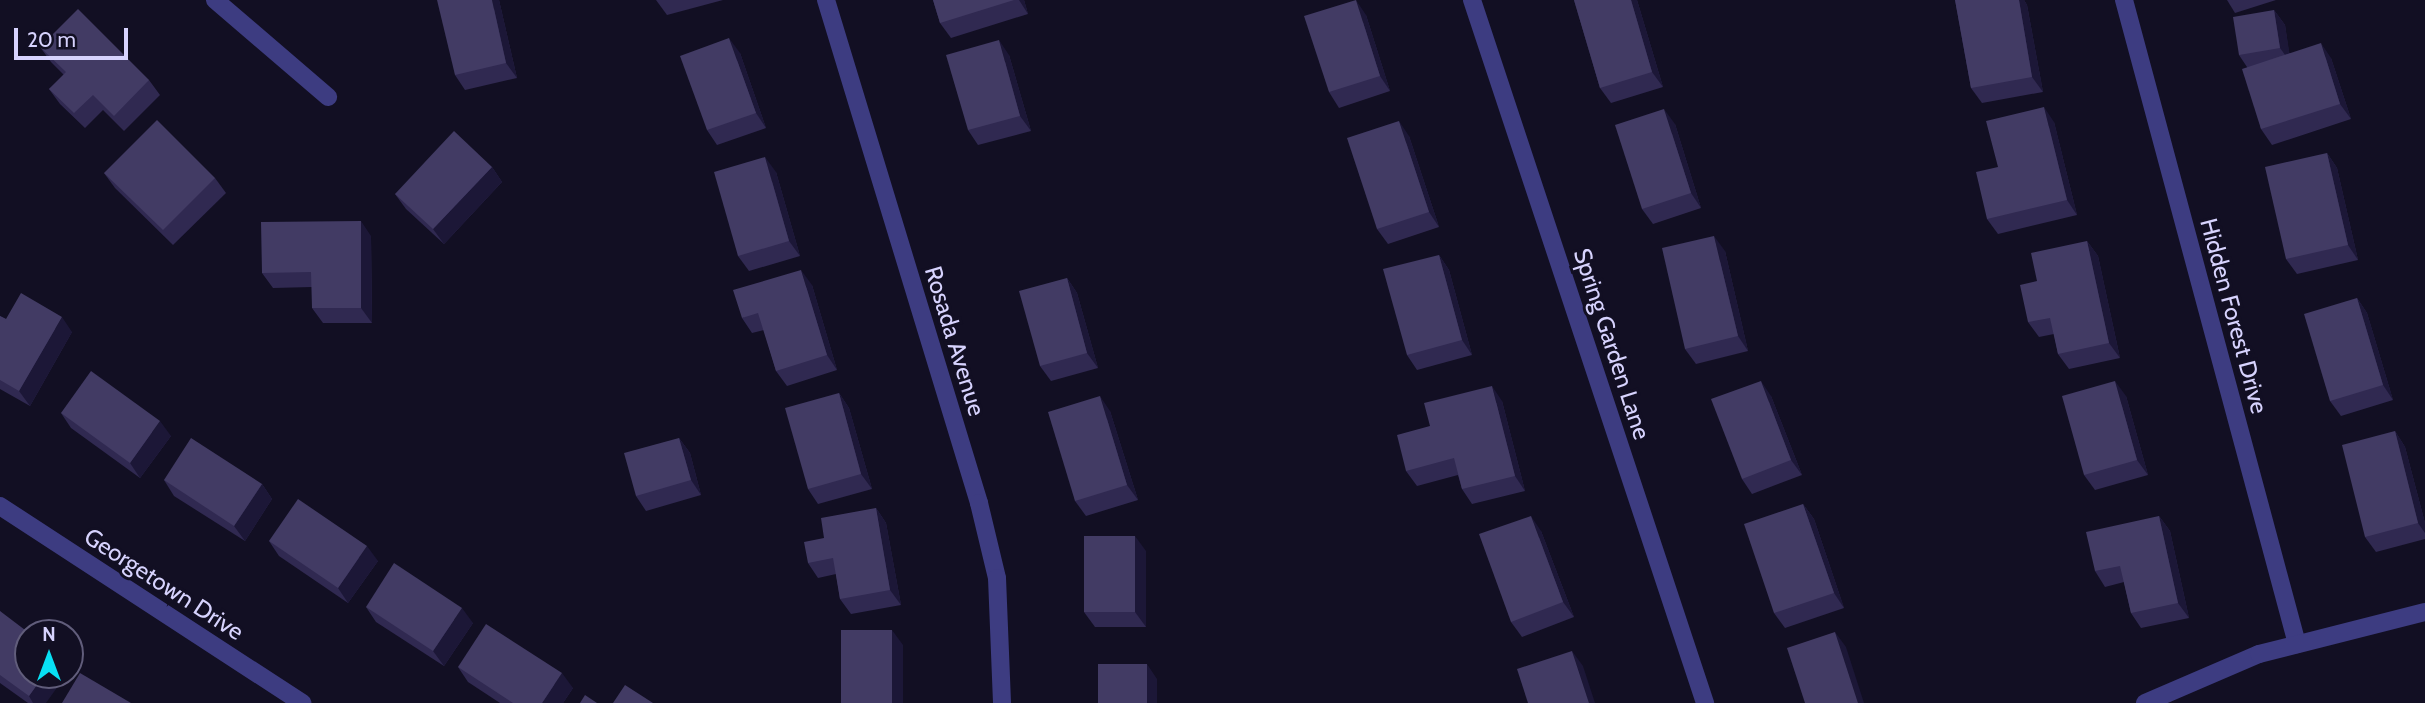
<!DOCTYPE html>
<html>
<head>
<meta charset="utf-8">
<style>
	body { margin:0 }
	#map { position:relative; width:2425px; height:703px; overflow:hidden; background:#120f23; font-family:Cabin,sans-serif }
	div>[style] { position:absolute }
	.street>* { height:18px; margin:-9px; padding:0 9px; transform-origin:9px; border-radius:9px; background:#3d3c81 }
	.wall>* { inset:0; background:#302951 }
	.shaded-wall>* { inset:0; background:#1c1737 }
	.building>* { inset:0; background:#423b64 }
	span { translate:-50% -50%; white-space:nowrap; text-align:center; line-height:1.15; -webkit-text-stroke:6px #120f23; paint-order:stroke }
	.street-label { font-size:24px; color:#d7d3fe }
	.north { position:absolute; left:14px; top:619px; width:70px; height:70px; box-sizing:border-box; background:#120f23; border:2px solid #615d7b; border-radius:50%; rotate:0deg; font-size:19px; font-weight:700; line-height:28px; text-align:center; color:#d7d3fe }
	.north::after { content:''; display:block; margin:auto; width:24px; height:32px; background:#08e0f4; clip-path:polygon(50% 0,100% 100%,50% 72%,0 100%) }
	.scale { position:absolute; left:14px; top:28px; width:114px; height:32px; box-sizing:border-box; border:4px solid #d7d3fe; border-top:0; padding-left:9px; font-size:21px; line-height:24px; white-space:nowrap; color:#d7d3fe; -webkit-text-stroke:5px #120f23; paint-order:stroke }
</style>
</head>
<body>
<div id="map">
	<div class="street">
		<i style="left:215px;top:0;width:149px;rotate:40.6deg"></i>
		<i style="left:826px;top:0;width:526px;rotate:73.08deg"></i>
		<i style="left:979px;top:503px;width:77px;rotate:76.5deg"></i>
		<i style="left:997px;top:578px;width:125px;rotate:87.7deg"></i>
		<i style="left:1472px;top:0;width:741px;rotate:71.66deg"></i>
		<i style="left:2124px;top:0;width:667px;rotate:74.96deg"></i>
		<i style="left:0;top:506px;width:361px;rotate:33.1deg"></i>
		<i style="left:2145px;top:703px;width:124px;rotate:-23.3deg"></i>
		<i style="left:2259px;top:654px;width:171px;rotate:-14.2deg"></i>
	</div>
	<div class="wall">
		<i style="clip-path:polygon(499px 0,517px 78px,465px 90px,455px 75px)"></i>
		<i style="clip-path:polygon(656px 0,723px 0,667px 15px)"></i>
		<i style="clip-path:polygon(933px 0,1024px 0,1028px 14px,951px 38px,940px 23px)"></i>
		<i style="clip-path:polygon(1574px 0,1637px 0,1663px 87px,1611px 103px,1600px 88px)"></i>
		<i style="clip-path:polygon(1955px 0,2024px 0,2027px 5px,2043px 92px,1982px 103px,1971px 88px)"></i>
		<i style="clip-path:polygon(2227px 0,2276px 0,2235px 13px)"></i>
		<i style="clip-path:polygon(2274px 10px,2285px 25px,2289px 53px,2331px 58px,2351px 119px,2272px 145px,2261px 129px,2247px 67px,2239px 55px)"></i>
		<i style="clip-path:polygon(1366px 15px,1390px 91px,1339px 108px,1329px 92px)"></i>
		<i style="clip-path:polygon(40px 47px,149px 80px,160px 95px,124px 131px,103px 110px,85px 128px,60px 104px,49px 89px,64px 75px,51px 62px)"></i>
		<i style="clip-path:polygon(740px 53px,766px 128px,717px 145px,707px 130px)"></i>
		<i style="clip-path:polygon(1009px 55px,1031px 131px,978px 145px,968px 130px)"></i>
		<i style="clip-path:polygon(2054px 122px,2077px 215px,1998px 234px,1987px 219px,1998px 167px)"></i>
		<i style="clip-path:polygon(1675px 124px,1701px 208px,1653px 224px,1642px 209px)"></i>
		<i style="clip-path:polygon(1409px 136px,1439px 227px,1388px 244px,1377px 229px)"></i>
		<i style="clip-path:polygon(2327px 153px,2337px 168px,2358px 260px,2297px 274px,2286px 259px)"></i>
		<i style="clip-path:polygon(492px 167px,502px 182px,444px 244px,406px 209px,395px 194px)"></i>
		<i style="clip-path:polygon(776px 172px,800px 256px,749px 271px,738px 256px)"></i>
		<i style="clip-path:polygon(104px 173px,215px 178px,226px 193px,173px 245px,115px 188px)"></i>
		<i style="clip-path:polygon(371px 236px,372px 323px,323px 323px,312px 308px,312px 287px,273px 288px,262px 273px)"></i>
		<i style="clip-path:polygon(2087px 241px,2098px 256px,2120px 358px,2069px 369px,2058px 354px,2054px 334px,2039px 337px,2028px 322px)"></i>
		<i style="clip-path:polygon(1725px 251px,1748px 351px,1696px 364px,1685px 349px)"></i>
		<i style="clip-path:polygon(1439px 255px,1449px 270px,1472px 355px,1417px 370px,1407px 355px)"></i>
		<i style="clip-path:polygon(1067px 278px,1077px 293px,1098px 368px,1051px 381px,1040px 366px)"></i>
		<i style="clip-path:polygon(812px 285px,837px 370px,787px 386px,776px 371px,764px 330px,752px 333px,742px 318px)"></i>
		<i style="clip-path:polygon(2357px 298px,2367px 313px,2393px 400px,2341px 416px,2330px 401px)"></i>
		<i style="clip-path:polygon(0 316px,6px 319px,72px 332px,30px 406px,0 389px)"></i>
		<i style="clip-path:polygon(839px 393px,849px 408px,872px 489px,818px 504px,808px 489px)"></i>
		<i style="clip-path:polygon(1771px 396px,1802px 475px,1752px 494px,1742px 479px)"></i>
		<i style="clip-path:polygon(2126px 396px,2148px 475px,2095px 490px,2084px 475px)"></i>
		<i style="clip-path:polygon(1502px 401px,1525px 491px,1472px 504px,1462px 489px,1458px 475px,1417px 486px,1406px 471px,1430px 426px)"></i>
		<i style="clip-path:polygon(1110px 411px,1138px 500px,1086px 516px,1075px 501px)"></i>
		<i style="clip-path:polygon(61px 413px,171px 436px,140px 478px,71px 428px)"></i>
		<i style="clip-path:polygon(2395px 431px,2405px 447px,2425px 523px,2425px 539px,2376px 552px,2365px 537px)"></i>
		<i style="clip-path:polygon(679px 438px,690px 453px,701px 495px,646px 511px,636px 496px)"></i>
		<i style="clip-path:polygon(164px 480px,262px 484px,272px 499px,245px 541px,174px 496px)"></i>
		<i style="clip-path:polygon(1803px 504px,1814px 519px,1844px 608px,1785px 628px,1774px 613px)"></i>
		<i style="clip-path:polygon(876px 508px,886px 523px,901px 605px,851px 614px,840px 599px,836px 574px,818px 578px,808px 563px,824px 538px)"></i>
		<i style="clip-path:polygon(2159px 516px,2170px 531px,2189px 618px,2141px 628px,2131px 613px,2124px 582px,2105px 587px,2095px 571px)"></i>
		<i style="clip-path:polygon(1541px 531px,1574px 617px,1522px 637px,1511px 622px)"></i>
		<i style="clip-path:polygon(269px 541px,378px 561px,348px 603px,279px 556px)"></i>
		<i style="clip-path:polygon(1146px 551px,1146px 627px,1095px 627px,1084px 612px)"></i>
		<i style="clip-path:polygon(366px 607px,473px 623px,444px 666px,376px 622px)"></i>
		<i style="clip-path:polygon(0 611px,46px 703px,28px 703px,0 683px)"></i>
		<i style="clip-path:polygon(458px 667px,573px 688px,563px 703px,500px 703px,468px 682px)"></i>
	</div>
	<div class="shaded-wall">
		<i style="clip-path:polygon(492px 0,499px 0,517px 78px,506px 63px)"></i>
		<i style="clip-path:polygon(1019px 0,1024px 0,1028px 14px)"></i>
		<i style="clip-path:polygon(1356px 0,1366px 15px,1390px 91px,1380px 76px)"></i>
		<i style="clip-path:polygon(1631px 0,1637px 0,1663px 87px,1652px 72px)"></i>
		<i style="clip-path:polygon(2019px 0,2024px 0,2027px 5px,2043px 92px,2032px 77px)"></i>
		<i style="clip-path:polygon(2274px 10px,2285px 25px,2291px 63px,2280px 48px)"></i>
		<i style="clip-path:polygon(729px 38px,740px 53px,766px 128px,756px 113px)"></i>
		<i style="clip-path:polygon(999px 40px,1009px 55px,1031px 131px,1020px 116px)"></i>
		<i style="clip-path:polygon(2321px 43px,2331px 58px,2351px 119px,2340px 104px)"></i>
		<i style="clip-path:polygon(2044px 107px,2054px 122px,2077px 215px,2067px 200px)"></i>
		<i style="clip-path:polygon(1664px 109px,1675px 124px,1701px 208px,1691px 193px)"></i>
		<i style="clip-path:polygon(1399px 121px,1409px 136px,1439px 227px,1429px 212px)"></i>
		<i style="clip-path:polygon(2327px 153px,2337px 168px,2358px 260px,2348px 245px)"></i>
		<i style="clip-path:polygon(765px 157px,776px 172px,800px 256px,789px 241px)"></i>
		<i style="clip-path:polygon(492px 167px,502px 182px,444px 244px,433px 229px)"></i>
		<i style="clip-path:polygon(361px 221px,371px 236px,372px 323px,361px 308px)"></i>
		<i style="clip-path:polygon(1714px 236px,1725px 251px,1748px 351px,1738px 336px)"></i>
		<i style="clip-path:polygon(2087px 241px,2098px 256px,2120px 358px,2109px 343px)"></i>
		<i style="clip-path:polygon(1439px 255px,1449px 270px,1472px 355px,1462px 340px)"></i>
		<i style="clip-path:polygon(801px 270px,812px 285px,837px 370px,827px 355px)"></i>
		<i style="clip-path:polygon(1067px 278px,1077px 293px,1098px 368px,1087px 353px)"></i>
		<i style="clip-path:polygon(2357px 298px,2367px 313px,2393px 400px,2383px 385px)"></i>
		<i style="clip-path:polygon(62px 317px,72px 332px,30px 406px,19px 391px)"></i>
		<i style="clip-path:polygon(1761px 381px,1771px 396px,1802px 475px,1791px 460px)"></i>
		<i style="clip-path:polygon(2115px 381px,2126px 396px,2148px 475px,2137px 460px)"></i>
		<i style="clip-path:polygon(1492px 386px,1502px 401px,1525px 491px,1515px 476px)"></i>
		<i style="clip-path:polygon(839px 393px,849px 408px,872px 489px,861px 474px)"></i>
		<i style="clip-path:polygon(1100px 396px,1110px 411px,1138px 500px,1127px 485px)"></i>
		<i style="clip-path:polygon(160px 421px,171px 436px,140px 478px,130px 463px)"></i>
		<i style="clip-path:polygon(2395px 431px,2405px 447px,2425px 523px,2425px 533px,2418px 523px)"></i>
		<i style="clip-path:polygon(679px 438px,690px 453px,701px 495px,691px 480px)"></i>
		<i style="clip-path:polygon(262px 484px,272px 499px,245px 541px,234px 526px)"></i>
		<i style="clip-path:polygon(1803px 504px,1814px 519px,1844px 608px,1834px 593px)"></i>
		<i style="clip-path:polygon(876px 508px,886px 523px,901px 605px,890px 590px)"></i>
		<i style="clip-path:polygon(1531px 516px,1541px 531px,1574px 617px,1563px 602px)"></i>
		<i style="clip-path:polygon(2159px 516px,2170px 531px,2189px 618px,2178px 603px)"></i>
		<i style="clip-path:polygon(1135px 536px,1146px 551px,1146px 627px,1135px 612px)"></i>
		<i style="clip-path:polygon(367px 546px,378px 561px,348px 603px,338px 588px)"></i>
		<i style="clip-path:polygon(462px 608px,473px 623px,444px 666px,433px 651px)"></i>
		<i style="clip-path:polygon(892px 630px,903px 645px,903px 703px,892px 703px)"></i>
		<i style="clip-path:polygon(1835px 632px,1846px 647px,1864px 703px,1858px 703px)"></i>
		<i style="clip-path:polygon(1572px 651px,1583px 666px,1595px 703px,1589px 703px)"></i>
		<i style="clip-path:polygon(1147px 664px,1157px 679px,1157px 703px,1147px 703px)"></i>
		<i style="clip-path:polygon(562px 673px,573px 688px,563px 703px,542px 703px)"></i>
		<i style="clip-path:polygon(44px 675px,66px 675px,46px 703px,33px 703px,29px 696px)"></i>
	</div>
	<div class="building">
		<i style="clip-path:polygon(437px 0,492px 0,506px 63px,455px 75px)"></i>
		<i style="clip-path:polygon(933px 0,1014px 0,940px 23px)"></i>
		<i style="clip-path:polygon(1356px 0,1380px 76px,1329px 92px,1304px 16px)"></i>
		<i style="clip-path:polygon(1574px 0,1631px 0,1652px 72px,1600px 88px)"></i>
		<i style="clip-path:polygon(1955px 0,2019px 0,2032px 77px,1971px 88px)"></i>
		<i style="clip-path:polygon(78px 9px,149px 80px,114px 116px,93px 95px,74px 113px,49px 89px,66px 72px,40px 47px)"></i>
		<i style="clip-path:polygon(2274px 10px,2280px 48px,2239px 55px,2233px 17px)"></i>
		<i style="clip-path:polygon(729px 38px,756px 113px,707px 130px,680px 56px)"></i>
		<i style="clip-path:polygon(999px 40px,1020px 116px,968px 130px,946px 55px)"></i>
		<i style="clip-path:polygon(2321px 43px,2340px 104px,2261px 129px,2242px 69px)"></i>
		<i style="clip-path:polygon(2044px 107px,2067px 200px,1987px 219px,1976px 172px,1998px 167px,1986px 121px)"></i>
		<i style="clip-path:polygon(1664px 109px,1691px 193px,1642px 209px,1615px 125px)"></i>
		<i style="clip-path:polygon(157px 120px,215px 178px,163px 230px,104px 173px)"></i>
		<i style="clip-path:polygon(1399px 121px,1429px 212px,1377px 229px,1347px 138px)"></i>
		<i style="clip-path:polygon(454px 131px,492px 167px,433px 229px,395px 194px)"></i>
		<i style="clip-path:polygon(2327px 153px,2348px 245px,2286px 259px,2265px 167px)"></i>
		<i style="clip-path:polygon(765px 157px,789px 241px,738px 256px,714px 172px)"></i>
		<i style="clip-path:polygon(361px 221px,361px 308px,312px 308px,311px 272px,262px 273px,261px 222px)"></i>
		<i style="clip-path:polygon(1714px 236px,1738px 336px,1685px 349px,1662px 248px)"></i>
		<i style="clip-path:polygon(2087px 241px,2109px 343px,2058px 354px,2050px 318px,2028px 322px,2020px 285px,2037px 281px,2031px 253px)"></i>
		<i style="clip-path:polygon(1439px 255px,1462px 340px,1407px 355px,1383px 269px)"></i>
		<i style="clip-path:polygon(801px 270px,827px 355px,776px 371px,758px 313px,742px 318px,733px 290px)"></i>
		<i style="clip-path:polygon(1067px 278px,1087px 353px,1040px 366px,1019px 291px)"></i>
		<i style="clip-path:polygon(21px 293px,62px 317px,19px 391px,0 380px,0 316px,6px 319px)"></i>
		<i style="clip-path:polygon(2357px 298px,2383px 385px,2330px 401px,2304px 314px)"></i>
		<i style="clip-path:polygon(91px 371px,160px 421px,130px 463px,61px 413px)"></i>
		<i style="clip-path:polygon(1761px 381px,1791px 460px,1742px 479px,1711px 399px)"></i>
		<i style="clip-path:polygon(2115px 381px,2137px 460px,2084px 475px,2062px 396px)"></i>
		<i style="clip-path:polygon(1492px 386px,1515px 476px,1462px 489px,1454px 458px,1406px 471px,1397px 435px,1430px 426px,1424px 403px)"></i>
		<i style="clip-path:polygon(839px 393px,861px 474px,808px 489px,785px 408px)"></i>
		<i style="clip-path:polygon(1100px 396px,1127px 485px,1075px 501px,1048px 412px)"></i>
		<i style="clip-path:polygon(2395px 431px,2418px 523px,2365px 537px,2342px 445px)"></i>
		<i style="clip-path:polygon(191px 438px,262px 484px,234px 526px,164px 480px)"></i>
		<i style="clip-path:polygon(679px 438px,691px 480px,636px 496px,624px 453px)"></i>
		<i style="clip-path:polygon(298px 499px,367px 546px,338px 588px,269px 541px)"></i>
		<i style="clip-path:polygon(1803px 504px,1834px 593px,1774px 613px,1744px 524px)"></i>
		<i style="clip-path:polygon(876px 508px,890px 590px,840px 599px,833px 558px,808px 563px,804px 542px,824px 538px,821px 518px)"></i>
		<i style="clip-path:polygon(1531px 516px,1563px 602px,1511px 622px,1479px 534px)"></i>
		<i style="clip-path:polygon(2159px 516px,2178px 603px,2131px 613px,2120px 566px,2095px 571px,2086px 532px)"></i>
		<i style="clip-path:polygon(1084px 536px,1135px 536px,1135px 612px,1084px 612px)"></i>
		<i style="clip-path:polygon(394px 563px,462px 608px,433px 651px,366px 607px)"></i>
		<i style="clip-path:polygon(0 611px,29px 633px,28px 633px,28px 675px,44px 675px,29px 696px,0 675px)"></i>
		<i style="clip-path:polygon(486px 624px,562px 673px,542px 703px,513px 703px,458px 667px)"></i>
		<i style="clip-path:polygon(841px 630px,892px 630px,892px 703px,841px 703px)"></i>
		<i style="clip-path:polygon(1835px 632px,1858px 703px,1805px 703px,1787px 648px)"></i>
		<i style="clip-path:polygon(1572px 651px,1589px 703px,1528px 703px,1517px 669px)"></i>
		<i style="clip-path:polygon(1098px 664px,1147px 664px,1147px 703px,1098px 703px)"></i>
		<i style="clip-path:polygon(80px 673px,131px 703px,62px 703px)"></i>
		<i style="clip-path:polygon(625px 685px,653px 703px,613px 703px)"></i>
		<i style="clip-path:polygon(585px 695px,597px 703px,580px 703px)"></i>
	</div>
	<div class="street-label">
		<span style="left:2234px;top:316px;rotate:75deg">Hidden Forest Drive</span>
		<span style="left:955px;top:341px;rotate:73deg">Rosada Avenue</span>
		<span style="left:1612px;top:344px;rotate:72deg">Spring Garden Lane</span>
		<span style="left:164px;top:584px;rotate:33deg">Georgetown Drive</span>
	</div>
	<div class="north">N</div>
	<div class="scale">20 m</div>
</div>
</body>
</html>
